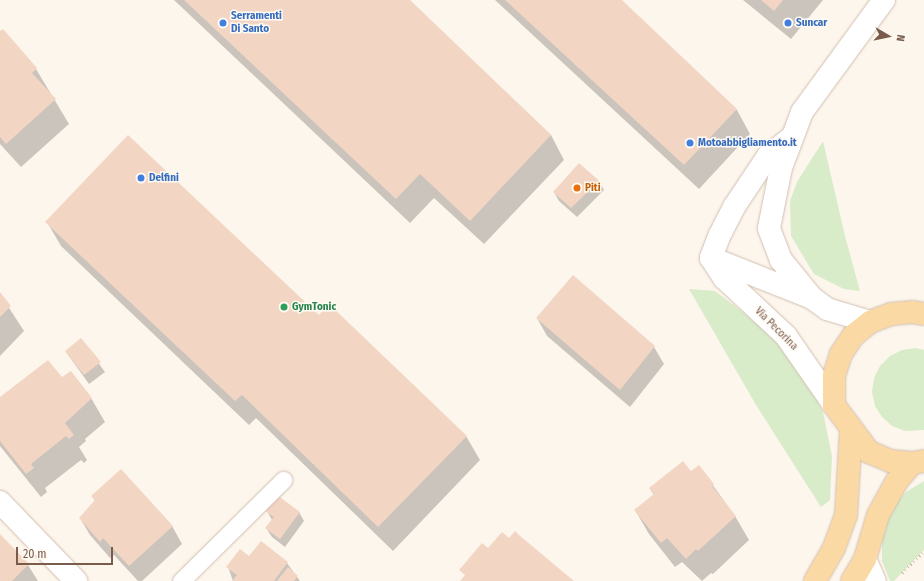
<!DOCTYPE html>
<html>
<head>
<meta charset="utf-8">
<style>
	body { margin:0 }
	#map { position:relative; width:924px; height:581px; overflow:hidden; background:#fdf6ec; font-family:"Fira Sans Condensed",sans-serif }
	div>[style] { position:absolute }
	.green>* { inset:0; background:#d8ecc9 }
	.shadow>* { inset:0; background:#0003 }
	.building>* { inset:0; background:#f3d5c3 }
	.path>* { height:2.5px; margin-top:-1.25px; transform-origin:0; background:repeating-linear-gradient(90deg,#d9b8a5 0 1px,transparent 0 4px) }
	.roads { filter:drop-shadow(0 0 1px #d1beb0) drop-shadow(0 0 1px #d1beb0) }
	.lane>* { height:17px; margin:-8.5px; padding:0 8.5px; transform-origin:8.5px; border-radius:8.5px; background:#fff }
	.street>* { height:22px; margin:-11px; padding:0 11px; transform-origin:11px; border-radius:11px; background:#fff }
	.secondary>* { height:22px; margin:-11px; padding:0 11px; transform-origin:11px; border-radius:11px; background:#fff }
	.primary>* { height:22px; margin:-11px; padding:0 11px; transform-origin:11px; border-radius:11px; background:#fbd9a5 }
	.dots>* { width:11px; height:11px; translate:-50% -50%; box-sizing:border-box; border:2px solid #fffaf3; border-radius:50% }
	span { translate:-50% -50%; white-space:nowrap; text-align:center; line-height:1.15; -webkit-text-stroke:3px #fffaf3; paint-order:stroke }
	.shop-label { font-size:11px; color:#366cbe; font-weight:700 }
	.left { translate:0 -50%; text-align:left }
	.food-label { font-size:11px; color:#c56008; font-weight:700 }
	.leisure-label { font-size:11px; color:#27864d; font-weight:700 }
	.street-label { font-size:11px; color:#7a5c4d }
	.north { position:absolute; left:868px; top:16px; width:40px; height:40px; -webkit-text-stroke:3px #fffaf3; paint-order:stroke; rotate:99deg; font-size:11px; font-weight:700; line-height:16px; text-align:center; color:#7a5c4d }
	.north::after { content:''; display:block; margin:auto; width:14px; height:18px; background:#7a5c4d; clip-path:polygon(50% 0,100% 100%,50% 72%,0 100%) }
	.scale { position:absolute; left:16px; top:547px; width:97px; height:18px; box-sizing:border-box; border:2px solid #7a5c4d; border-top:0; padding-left:5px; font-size:12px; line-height:14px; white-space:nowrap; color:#7a5c4d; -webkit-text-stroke:3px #fffaf3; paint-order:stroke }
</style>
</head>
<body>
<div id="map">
	<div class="green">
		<i style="clip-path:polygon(823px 141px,845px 236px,860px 291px,844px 289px,814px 274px,791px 236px,790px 201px,797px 182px)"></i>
		<i style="clip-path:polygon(689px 289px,715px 291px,740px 310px,773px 338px,812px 389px,823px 412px,832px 456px,830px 500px,821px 507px,756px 405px)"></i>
		<i style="clip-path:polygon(916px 348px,924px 350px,924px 430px,905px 431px,892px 426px,882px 417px,875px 406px,872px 392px,874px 378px,880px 366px,890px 356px,902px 350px)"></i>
		<i style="clip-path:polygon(924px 481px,924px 550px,894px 581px,890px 581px,882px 561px,882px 537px,887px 513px,906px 492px)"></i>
	</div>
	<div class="shadow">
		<i style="clip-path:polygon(174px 0,409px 0,551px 135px,564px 160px,484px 244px,434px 198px,410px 223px)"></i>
		<i style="clip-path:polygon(495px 0,620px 0,737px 110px,750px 134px,699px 189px)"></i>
		<i style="clip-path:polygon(743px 0,823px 0,791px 39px)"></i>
		<i style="clip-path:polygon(3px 31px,36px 69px,69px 124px,21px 167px,0 144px,0 32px)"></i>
		<i style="clip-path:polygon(579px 164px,599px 181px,604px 190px,577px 217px,559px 201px,554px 192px)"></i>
		<i style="clip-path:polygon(47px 222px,466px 436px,480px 460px,393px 551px,256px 418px,249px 425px,61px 246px)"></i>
		<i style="clip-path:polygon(0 294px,24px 331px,0 356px)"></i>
		<i style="clip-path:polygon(537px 318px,654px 347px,664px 364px,630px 407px,547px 336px)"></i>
		<i style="clip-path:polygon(81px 339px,105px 372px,89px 384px,66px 352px)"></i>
		<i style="clip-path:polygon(62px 379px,91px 398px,105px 422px,85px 439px,86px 441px,79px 447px,87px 460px,84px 463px,81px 460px,45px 488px,47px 492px,41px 497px,0 446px,0 399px)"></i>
		<i style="clip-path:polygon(699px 466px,735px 516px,749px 540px,713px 574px,711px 573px,702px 581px,682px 562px,675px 567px,649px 534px,635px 510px,654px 495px,650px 489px,691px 472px)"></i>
		<i style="clip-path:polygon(92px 496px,172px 526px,182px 544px,142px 581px,138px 581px,114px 555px,110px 558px,90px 535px,80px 518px,95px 501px)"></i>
		<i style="clip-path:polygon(267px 511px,299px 512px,304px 521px,285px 547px,272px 537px,266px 528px,272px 520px)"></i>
		<i style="clip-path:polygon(0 536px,28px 565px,38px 581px,0 581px)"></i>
		<i style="clip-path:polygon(250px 558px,287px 563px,300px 581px,233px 581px,228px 567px)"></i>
	</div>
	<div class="building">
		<i style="clip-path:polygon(184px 0,410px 0,551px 135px,470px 221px,420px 174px,396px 199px)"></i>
		<i style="clip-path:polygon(505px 0,622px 0,737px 109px,684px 165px)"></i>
		<i style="clip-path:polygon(761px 0,783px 0,774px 11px)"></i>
		<i style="clip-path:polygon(3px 29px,37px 68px,32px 73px,56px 99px,6px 144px,0 137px,0 31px)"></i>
		<i style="clip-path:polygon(128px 135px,319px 315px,329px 304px,467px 436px,378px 527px,242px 395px,235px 401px,45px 222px)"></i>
		<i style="clip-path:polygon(579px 163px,599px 181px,571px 208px,553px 192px)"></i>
		<i style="clip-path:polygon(573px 275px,655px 346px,620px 390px,536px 318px)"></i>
		<i style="clip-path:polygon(0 292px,11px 306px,0 317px)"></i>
		<i style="clip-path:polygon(81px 338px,101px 362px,84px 375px,65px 351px)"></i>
		<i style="clip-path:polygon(48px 360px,62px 377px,71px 371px,92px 398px,65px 423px,74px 435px,69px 439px,66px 436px,31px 464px,34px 468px,26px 474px,0 441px,0 397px)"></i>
		<i style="clip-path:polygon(683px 461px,691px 471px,699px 465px,714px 484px,712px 486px,736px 516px,698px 551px,696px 549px,686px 559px,667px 538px,661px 543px,634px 510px,654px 494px,649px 488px)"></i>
		<i style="clip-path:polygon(121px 469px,173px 526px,129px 566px,103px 538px,100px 542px,79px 518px,95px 500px,91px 496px)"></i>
		<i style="clip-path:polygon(277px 495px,300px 512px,280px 539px,265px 528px,274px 517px,265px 511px)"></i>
		<i style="clip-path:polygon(515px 531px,519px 535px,574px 581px,460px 581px,465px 575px,459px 570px,482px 543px,488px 548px,502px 532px,509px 538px)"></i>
		<i style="clip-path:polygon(0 534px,29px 564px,12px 581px,0 581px)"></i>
		<i style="clip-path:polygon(261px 541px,288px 562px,274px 581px,232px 581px,237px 575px,226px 567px,240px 549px,249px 556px)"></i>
		<i style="clip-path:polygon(288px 567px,298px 576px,294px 581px,277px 581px)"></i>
	</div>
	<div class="path">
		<i style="left:902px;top:573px;width:31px;rotate:-45deg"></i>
	</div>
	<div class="roads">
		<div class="lane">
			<i style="left:181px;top:581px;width:144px;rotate:-44.7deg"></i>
		</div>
		<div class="street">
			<i style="left:0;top:502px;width:110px;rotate:46.1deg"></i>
			<i style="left:865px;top:559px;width:24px;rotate:66deg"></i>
		</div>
		<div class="secondary">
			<i style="left:791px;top:138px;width:29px;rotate:142deg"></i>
			<i style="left:768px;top:156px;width:61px;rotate:123.7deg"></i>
			<i style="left:734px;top:207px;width:30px;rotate:117deg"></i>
			<i style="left:720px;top:234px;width:26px;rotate:111deg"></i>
			<i style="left:711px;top:258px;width:24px;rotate:57deg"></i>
			<i style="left:724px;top:278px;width:85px;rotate:43.1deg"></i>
			<i style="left:786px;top:336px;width:84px;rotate:55.2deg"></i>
			<i style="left:711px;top:258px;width:109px;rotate:21.6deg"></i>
			<i style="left:812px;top:298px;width:19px;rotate:36deg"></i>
			<i style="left:827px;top:309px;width:45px;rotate:16.8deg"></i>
			<i style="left:812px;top:298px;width:49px;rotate:-129.2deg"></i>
			<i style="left:781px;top:260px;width:34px;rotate:-111deg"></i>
			<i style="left:769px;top:228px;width:61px;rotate:-78.7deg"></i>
			<i style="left:781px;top:168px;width:60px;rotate:-69.4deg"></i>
			<i style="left:802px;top:112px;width:139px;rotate:-53.8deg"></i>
		</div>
		<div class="primary">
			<i style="left:924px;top:314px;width:11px;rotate:-170deg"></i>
			<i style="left:913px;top:312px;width:22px;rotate:175deg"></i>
			<i style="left:891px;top:314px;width:22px;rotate:159deg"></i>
			<i style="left:870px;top:322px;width:22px;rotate:141deg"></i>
			<i style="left:853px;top:336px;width:22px;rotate:124deg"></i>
			<i style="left:841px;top:354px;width:23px;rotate:108deg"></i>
			<i style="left:834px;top:376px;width:29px;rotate:90deg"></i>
			<i style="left:834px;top:405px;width:59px;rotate:53.3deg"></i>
			<i style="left:869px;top:452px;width:23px;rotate:23deg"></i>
			<i style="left:890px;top:461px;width:22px;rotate:5deg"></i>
			<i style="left:912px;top:463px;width:12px;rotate:-9deg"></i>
			<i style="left:815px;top:581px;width:38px;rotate:-60deg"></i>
			<i style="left:834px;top:548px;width:35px;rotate:-70deg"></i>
			<i style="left:846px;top:515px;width:85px;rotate:-86.6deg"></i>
			<i style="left:852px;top:581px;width:26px;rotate:-59deg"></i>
			<i style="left:865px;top:559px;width:46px;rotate:-73.5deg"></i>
			<i style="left:878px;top:515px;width:39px;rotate:-61deg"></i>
			<i style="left:897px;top:481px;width:23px;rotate:-50deg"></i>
		</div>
	</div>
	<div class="dots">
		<i style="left:223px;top:23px;background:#3f7fe0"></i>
		<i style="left:788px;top:23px;background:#3f7fe0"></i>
		<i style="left:690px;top:143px;background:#3f7fe0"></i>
		<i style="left:141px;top:178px;background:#3f7fe0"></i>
		<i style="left:577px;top:188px;background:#e8710a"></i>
		<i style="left:284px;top:307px;background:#2e9e5b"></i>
	</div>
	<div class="shop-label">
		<span class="left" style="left:231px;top:23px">Serramenti<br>Di Santo</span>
		<span class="left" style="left:796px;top:23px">Suncar</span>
		<span class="left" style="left:698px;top:143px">Motoabbigliamento.it</span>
		<span class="left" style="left:149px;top:178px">Delfini</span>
	</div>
	<div class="food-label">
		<span class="left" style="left:585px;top:188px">Piti</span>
	</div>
	<div class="leisure-label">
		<span class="left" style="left:292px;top:307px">GymTonic</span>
	</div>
	<div class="street-label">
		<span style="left:776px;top:329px;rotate:45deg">Via Pecorina</span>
	</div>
	<div class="north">N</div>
	<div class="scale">20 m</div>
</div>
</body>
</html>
